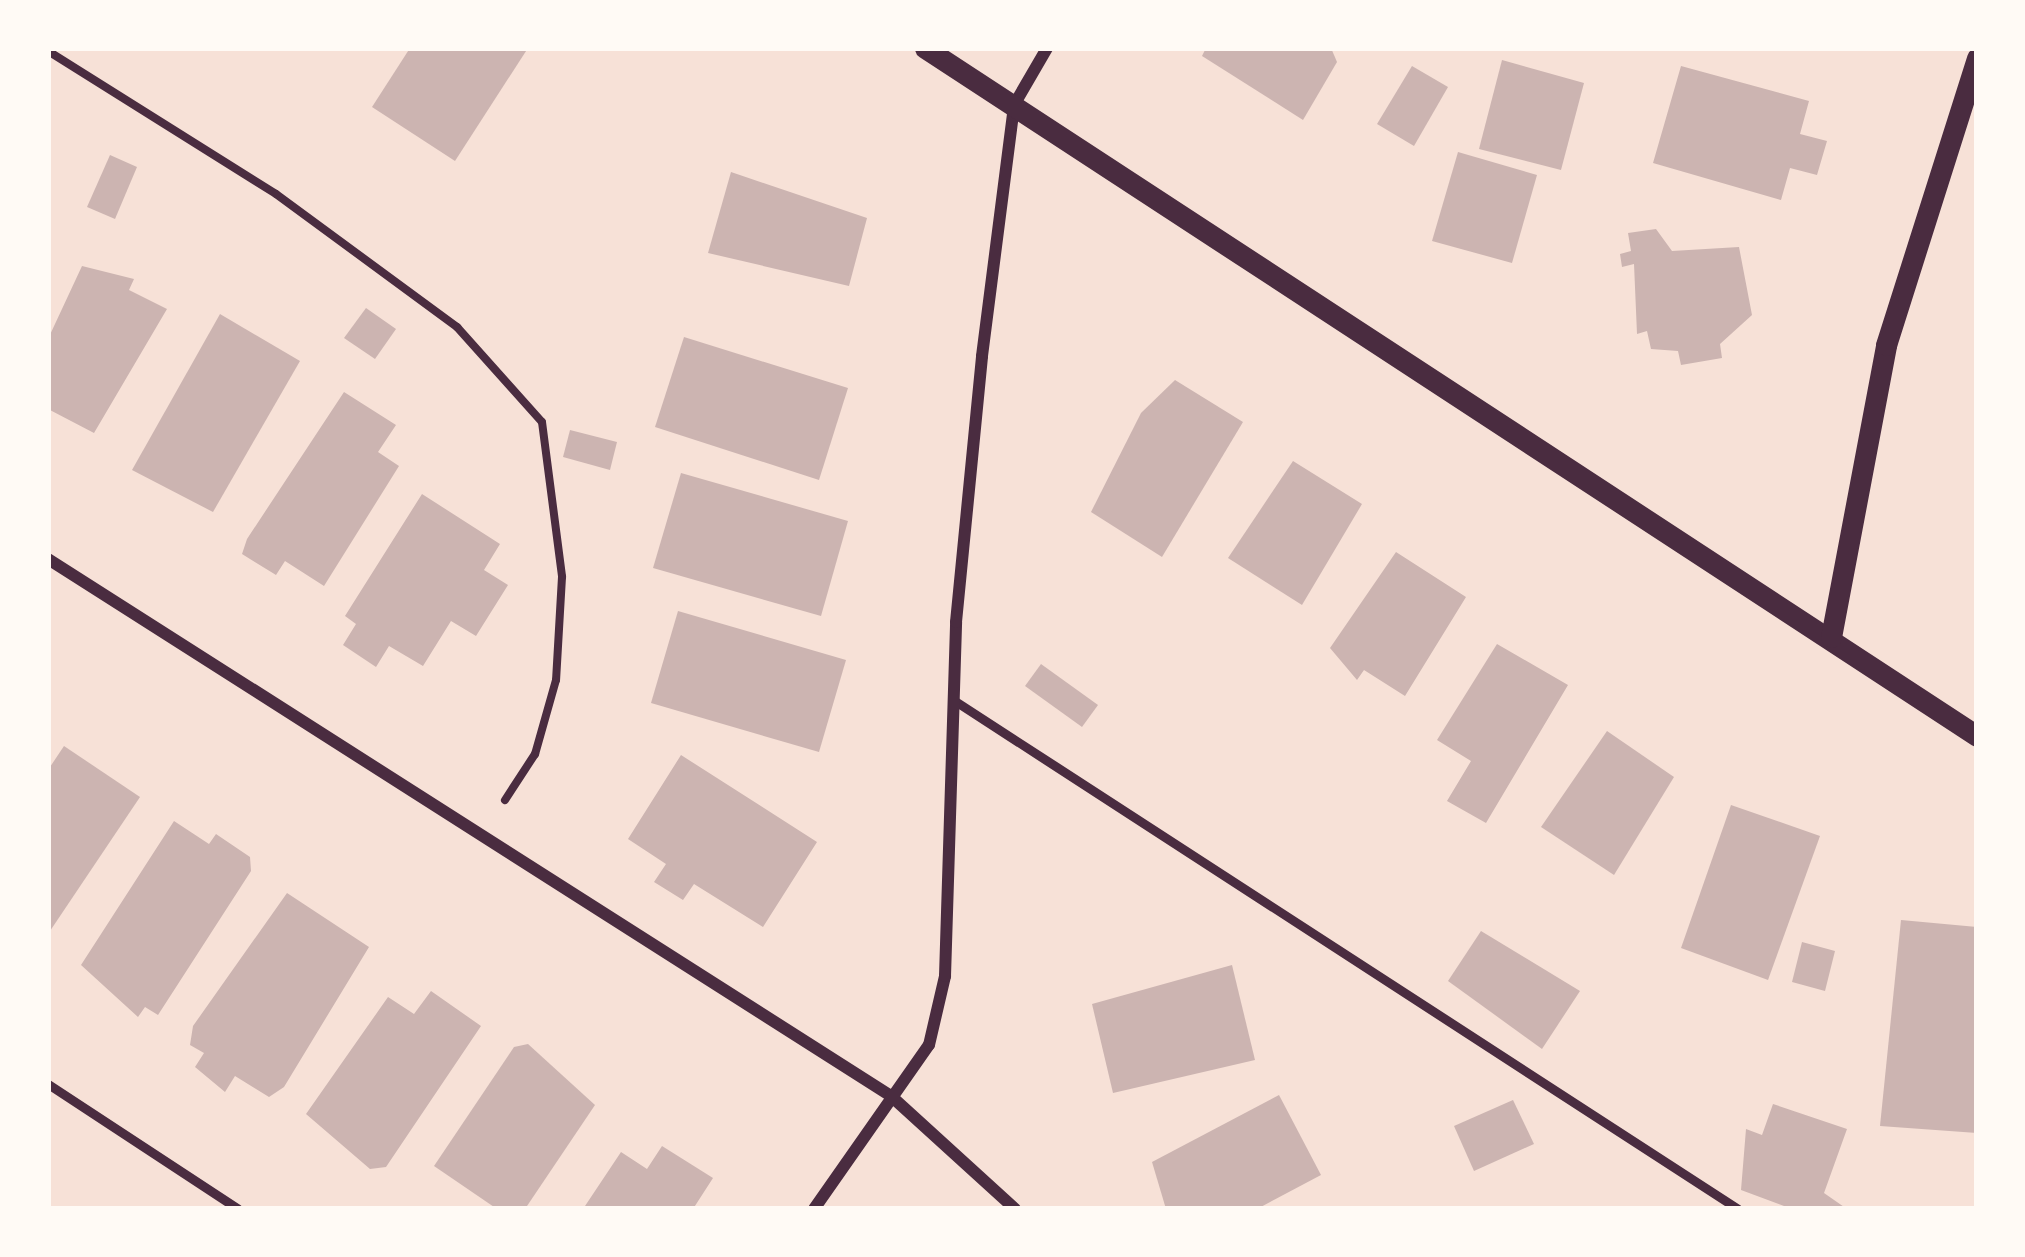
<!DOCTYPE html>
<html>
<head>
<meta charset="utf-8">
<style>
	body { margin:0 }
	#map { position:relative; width:2025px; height:1257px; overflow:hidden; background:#f7e1d7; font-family:Quicksand,sans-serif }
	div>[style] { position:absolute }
	.building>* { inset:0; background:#ccb4b1 }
	.path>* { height:8px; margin:-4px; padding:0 4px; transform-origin:4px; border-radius:4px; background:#4a2c40 }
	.service>* { height:9px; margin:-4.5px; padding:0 4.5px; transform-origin:4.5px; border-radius:4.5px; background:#4a2c40 }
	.minor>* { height:12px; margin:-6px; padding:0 6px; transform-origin:6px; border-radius:6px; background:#4a2c40 }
	.tertiary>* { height:21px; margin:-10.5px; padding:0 10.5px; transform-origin:10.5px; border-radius:10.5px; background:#4a2c40 }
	span { translate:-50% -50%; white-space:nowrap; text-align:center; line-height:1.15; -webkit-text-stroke:12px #fffaf5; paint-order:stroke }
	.frame { position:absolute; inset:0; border:51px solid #fffaf5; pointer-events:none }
</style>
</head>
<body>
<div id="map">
	<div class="building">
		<i style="clip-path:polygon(410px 48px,528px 48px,455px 161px,372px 107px)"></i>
		<i style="clip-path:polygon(1206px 48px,1331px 48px,1337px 62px,1303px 120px,1202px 56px)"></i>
		<i style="clip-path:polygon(1502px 60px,1584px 83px,1561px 170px,1479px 149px)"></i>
		<i style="clip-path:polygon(1412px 66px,1448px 87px,1414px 146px,1377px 124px)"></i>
		<i style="clip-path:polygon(1681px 66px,1809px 101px,1800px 134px,1827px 141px,1817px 175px,1790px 168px,1781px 200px,1653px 163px)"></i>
		<i style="clip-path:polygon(1458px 152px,1537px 175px,1512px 263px,1432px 241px)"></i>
		<i style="clip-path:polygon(110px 155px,137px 167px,115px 219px,87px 207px)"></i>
		<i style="clip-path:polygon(731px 172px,867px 218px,849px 286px,708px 253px)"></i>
		<i style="clip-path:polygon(1656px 229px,1672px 251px,1739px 247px,1752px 315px,1720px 344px,1722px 358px,1681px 365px,1678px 351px,1651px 349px,1647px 331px,1637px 334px,1634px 264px,1622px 267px,1620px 254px,1631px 251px,1628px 233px)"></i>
		<i style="clip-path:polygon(82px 266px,134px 279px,129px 290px,167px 309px,94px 433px,48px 409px,48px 339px)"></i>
		<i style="clip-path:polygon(366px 308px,396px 329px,375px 359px,344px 338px)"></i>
		<i style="clip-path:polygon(220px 314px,300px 361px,213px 512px,132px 470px)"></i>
		<i style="clip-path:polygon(684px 337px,848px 388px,819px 480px,655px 427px)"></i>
		<i style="clip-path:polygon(1175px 380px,1243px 422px,1162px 557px,1091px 512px,1141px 413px)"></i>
		<i style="clip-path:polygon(344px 392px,396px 425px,378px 452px,399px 466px,324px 586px,285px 561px,276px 575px,242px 554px,247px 539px)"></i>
		<i style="clip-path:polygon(570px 430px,617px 442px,610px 470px,563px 457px)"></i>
		<i style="clip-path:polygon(1293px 461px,1362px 504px,1302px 605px,1228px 558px)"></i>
		<i style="clip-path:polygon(681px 473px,848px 521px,821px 616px,653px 568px)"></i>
		<i style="clip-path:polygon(422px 494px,500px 544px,484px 570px,508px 585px,476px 636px,451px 621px,423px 666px,389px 646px,376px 667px,343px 645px,356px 624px,345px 616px)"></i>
		<i style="clip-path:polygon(1396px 552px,1466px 597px,1405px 696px,1364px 670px,1357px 680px,1330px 648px)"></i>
		<i style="clip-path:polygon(678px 611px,846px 660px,819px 752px,651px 703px)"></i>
		<i style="clip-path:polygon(1497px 644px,1568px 685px,1486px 823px,1447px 801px,1471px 761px,1437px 740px)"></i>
		<i style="clip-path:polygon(1041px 664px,1098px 705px,1082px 727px,1025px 686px)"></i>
		<i style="clip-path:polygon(1607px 731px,1674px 777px,1614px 875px,1541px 827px)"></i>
		<i style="clip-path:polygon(64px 746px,140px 797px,48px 934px,48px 770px)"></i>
		<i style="clip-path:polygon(681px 755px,817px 842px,763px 927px,694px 884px,683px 900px,654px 882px,666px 864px,628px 839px)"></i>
		<i style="clip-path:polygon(1731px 805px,1820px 836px,1768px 980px,1681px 948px)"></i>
		<i style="clip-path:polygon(174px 821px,209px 844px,216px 834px,250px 857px,251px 871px,158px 1015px,145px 1007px,138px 1017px,81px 965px)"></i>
		<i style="clip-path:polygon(287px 893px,369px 947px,284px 1087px,269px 1097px,235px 1076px,225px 1092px,195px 1067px,204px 1053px,190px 1045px,193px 1026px)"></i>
		<i style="clip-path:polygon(1901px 920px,1977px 927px,1977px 1133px,1880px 1126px)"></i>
		<i style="clip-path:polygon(1481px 931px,1580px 991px,1542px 1049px,1448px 981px)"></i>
		<i style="clip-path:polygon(1802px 942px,1835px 951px,1825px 991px,1792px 982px)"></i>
		<i style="clip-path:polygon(1232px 965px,1255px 1060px,1113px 1093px,1092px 1004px)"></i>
		<i style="clip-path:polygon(431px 991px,481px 1026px,386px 1167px,370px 1169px,306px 1114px,388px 997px,414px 1014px)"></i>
		<i style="clip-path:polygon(528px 1044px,595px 1105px,525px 1209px,497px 1209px,434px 1166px,514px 1047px)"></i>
		<i style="clip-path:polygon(1279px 1095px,1321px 1175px,1257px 1209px,1166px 1209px,1152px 1162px)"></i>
		<i style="clip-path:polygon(1513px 1100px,1534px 1144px,1474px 1171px,1454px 1126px)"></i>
		<i style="clip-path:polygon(1773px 1104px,1847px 1129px,1824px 1193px,1847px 1209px,1792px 1209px,1741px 1190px,1746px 1129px,1762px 1135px)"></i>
		<i style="clip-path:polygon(662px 1146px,713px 1178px,693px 1209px,583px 1209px,621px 1152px,647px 1169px)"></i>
	</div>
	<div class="path">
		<i style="left:48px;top:51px;width:269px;rotate:32.1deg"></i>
		<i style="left:276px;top:194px;width:225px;rotate:36.3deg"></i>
		<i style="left:457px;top:327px;width:127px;rotate:48.2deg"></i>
		<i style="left:542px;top:422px;width:156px;rotate:82.6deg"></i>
		<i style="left:562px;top:577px;width:103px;rotate:93.3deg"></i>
		<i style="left:556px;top:680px;width:77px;rotate:105.8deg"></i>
		<i style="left:535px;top:754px;width:55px;rotate:123.1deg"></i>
	</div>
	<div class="service">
		<i style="left:955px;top:701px;width:933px;rotate:32.97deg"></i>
		<i style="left:48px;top:1084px;width:227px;rotate:33.3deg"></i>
	</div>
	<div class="minor">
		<i style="left:48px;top:559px;width:1000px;rotate:32.5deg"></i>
		<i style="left:891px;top:1096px;width:168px;rotate:42.3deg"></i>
		<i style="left:814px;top:1209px;width:200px;rotate:-55deg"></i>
		<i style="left:929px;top:1045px;width:71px;rotate:-76.9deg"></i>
		<i style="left:945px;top:976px;width:354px;rotate:-88.2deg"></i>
		<i style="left:956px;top:622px;width:267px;rotate:-84.4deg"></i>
		<i style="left:982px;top:356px;width:253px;rotate:-82.7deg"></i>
		<i style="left:1014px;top:105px;width:66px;rotate:-59.9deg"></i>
	</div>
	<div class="tertiary">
		<i style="left:925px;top:48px;width:1257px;rotate:33.18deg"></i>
		<i style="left:1831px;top:637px;width:297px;rotate:-79.3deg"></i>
		<i style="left:1886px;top:345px;width:301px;rotate:-72.4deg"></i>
	</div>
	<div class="frame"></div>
</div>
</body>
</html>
